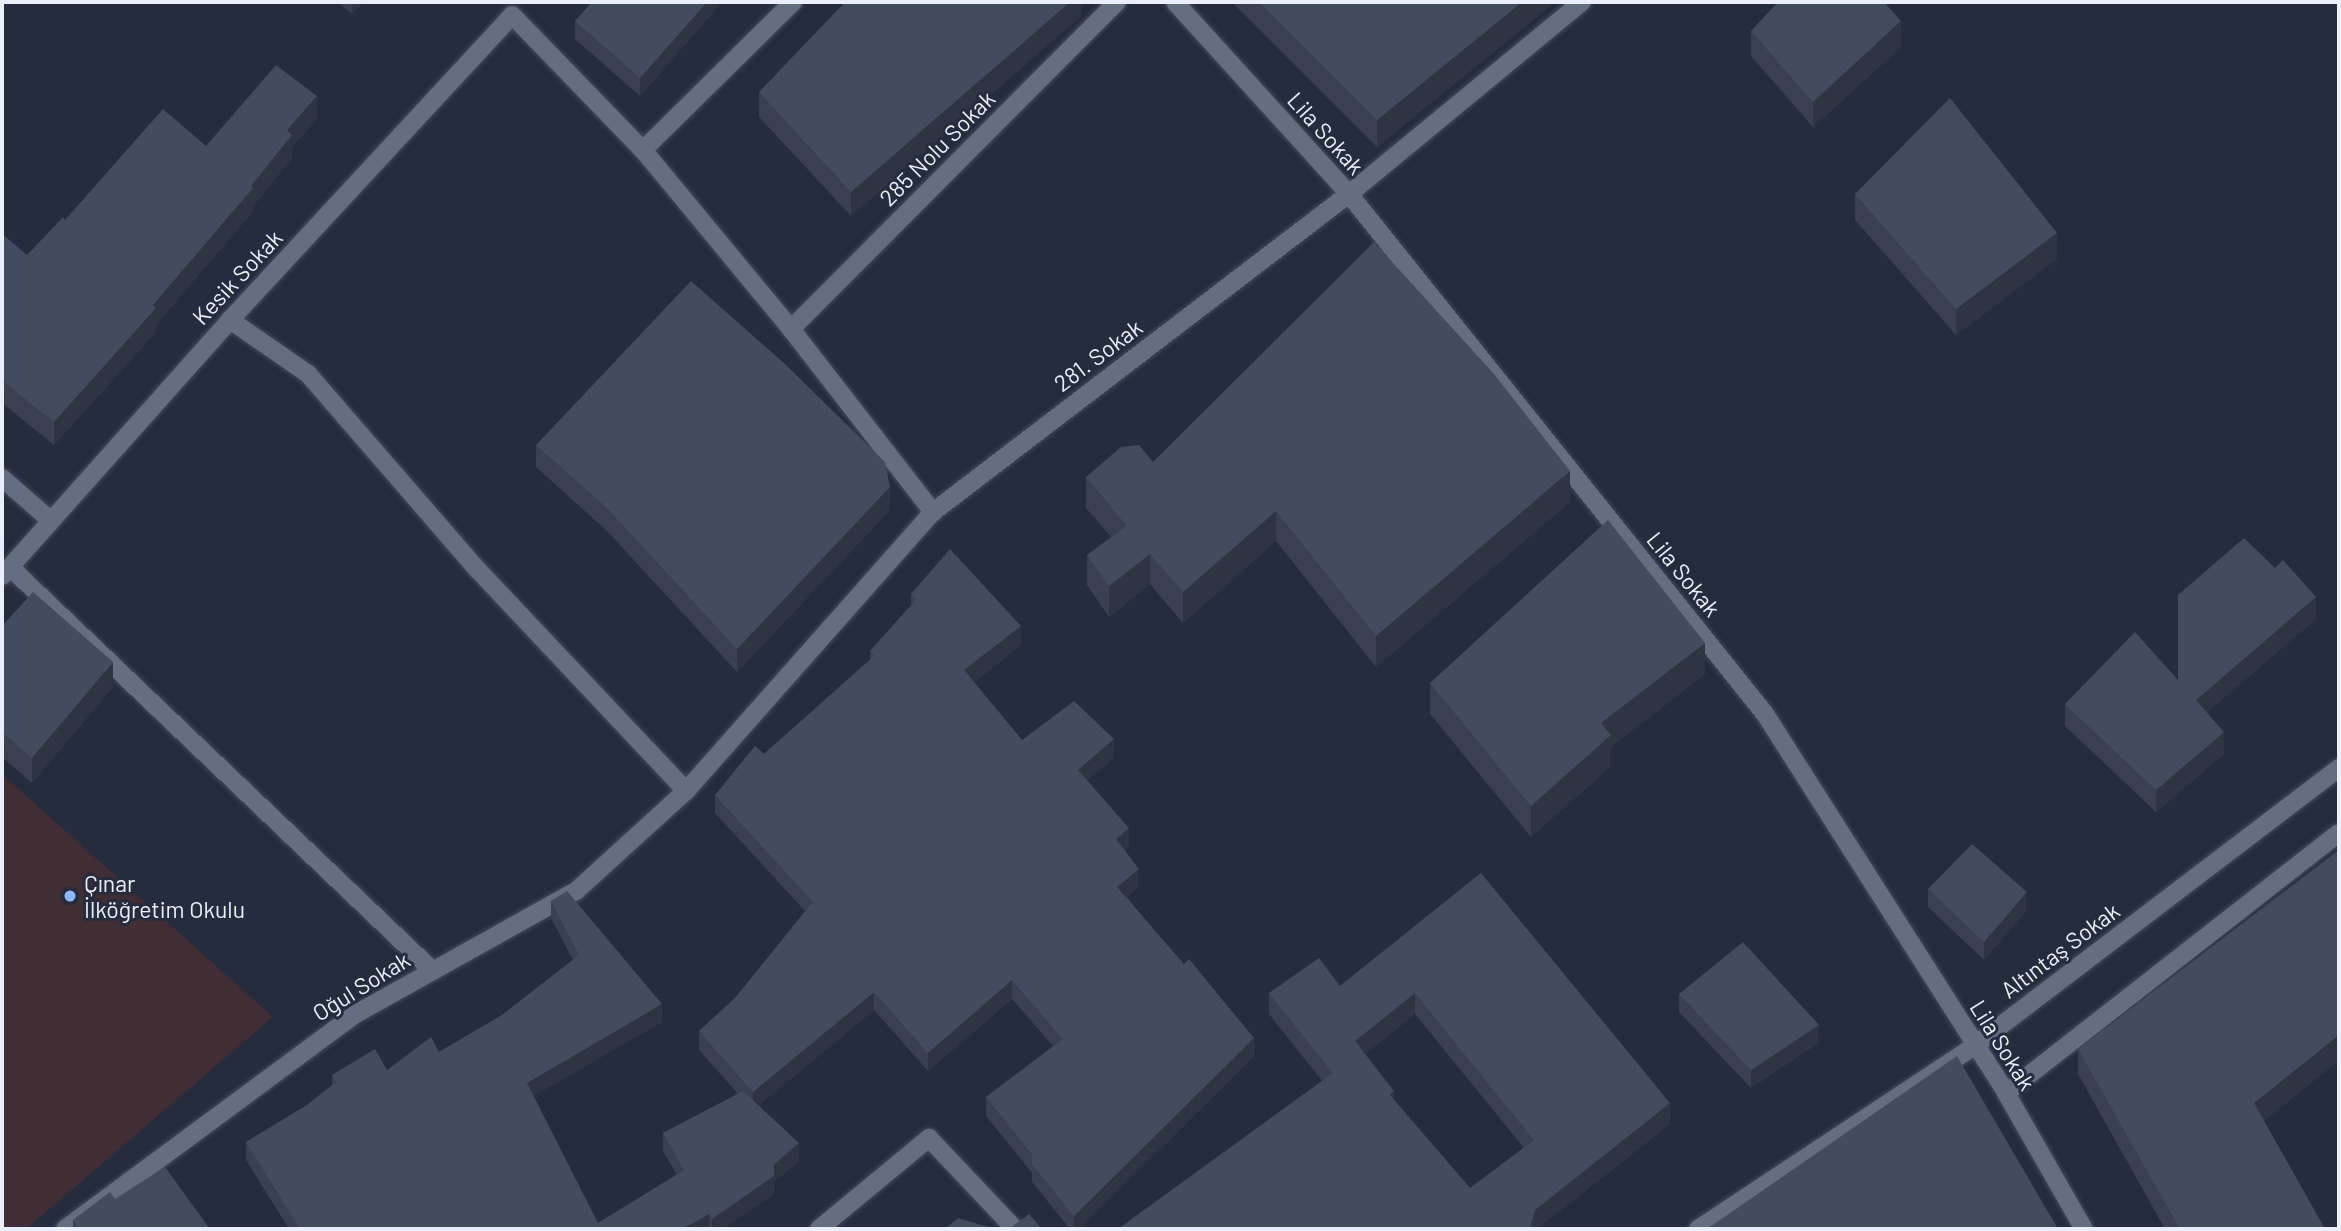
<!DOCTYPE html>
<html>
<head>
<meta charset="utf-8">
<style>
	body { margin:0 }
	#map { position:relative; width:2341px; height:1231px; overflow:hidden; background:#252c3d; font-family:Barlow,sans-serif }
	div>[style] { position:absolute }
	.education>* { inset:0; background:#412d34 }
	.roads { filter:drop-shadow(0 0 2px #434957) drop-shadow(0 0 2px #434957) }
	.minor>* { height:18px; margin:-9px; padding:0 9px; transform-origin:9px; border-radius:9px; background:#656d81 }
	.wall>* { inset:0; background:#3a4051 }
	.shaded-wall>* { inset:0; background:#2f3442 }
	.building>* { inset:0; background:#434b5e }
	.dots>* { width:19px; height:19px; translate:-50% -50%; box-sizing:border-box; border:4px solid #252c3d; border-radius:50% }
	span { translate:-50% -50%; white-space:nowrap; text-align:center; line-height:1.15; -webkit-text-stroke:6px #252c3d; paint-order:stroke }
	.street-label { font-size:23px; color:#ebeffb }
	.poi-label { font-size:23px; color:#ebeffb }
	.left { translate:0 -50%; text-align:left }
	.frame { position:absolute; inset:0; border:4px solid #ebeffb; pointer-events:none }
</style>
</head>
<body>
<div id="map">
	<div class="education">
		<i style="clip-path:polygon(2px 774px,273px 1017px,26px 1229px,2px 1229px)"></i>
	</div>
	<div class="roads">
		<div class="minor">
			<i style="left:1175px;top:2px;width:259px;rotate:47.8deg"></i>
			<i style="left:1349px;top:194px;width:666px;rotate:51.34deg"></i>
			<i style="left:1765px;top:714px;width:449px;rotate:57.5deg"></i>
			<i style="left:2006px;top:1093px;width:157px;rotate:60.2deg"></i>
			<i style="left:643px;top:150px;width:211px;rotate:-44.6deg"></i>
			<i style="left:230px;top:320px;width:95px;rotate:34.7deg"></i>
			<i style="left:308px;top:374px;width:258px;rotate:49.1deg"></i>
			<i style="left:477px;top:569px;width:305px;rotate:46.7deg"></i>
			<i style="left:791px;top:329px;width:462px;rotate:-45.1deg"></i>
			<i style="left:2px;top:478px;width:64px;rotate:41.2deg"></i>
			<i style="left:10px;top:567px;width:584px;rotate:43.68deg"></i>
			<i style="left:2px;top:576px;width:343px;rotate:-48.3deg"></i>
			<i style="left:230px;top:320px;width:415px;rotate:-47.2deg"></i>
			<i style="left:512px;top:15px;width:188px;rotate:45.9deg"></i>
			<i style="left:643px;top:150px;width:232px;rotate:50.4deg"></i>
			<i style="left:791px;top:329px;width:232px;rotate:52.2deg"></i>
			<i style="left:2006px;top:1093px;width:422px;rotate:-38deg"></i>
			<i style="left:65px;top:1229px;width:360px;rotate:-36.5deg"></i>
			<i style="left:354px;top:1015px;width:254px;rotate:-29.2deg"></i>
			<i style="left:576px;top:891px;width:149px;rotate:-42.3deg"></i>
			<i style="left:686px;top:791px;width:373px;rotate:-48.5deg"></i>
			<i style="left:933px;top:512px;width:524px;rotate:-37.4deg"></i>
			<i style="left:1349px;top:194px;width:302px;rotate:-39.5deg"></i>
			<i style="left:819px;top:1229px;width:143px;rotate:-39.6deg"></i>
			<i style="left:929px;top:1138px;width:125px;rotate:46.6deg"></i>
			<i style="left:1698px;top:1229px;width:331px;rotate:-33.5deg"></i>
			<i style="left:1974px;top:1046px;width:459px;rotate:-37.3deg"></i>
		</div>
	</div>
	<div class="wall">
		<i style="clip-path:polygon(338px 2px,363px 2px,352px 14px)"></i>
		<i style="clip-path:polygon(722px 2px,640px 96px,575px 39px,575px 21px)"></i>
		<i style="clip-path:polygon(1081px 2px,1081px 16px,851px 216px,759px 117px,759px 92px)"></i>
		<i style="clip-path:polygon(1232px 2px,1555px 2px,1377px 147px)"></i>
		<i style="clip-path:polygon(1751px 31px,1901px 47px,1813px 127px,1751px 56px)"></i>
		<i style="clip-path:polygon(317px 119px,292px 147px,292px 158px,253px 206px,253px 211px,156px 325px,156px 332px,54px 445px,2px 403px,2px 234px,27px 255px,206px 146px)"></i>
		<i style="clip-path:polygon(1855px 194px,2057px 259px,1956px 335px,1855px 220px)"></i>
		<i style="clip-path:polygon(536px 445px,890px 510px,737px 672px,607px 531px,536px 467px)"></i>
		<i style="clip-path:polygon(1153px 462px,1570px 502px,1376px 667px,1276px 541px,1183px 623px,1150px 584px,1109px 617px,1087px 585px,1087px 555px,1111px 537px,1086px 508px,1086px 477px)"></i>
		<i style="clip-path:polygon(911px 594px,1021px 645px,974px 682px,1022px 740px,1114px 758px,1087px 780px,1129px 846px,1125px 850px,1139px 887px,1127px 897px,1254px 1056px,1079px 1229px,1070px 1229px,1032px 1182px,1032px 1173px,986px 1116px,986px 1097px,1053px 1046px,1012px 999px,928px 1071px,874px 1010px,759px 1105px,799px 1161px,774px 1182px,774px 1194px,723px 1229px,289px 1229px,246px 1160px,246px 1142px,307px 1105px,332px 1085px,332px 1075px,387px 1070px,439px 1052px,502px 1015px,573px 960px,551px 918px,551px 901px,662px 1022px,533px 1096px,598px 1223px,677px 1175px,663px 1151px,663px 1133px,738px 1094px,699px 1050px,699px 1031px,735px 998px,805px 911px,715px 813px,715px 795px,764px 754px,870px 660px,870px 651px,911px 605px)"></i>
		<i style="clip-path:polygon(2316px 619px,2207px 712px,2224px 754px,2156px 812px,2065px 726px,2065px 704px,2178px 680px)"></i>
		<i style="clip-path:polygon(2px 626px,113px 687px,32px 783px,2px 757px)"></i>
		<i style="clip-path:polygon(1705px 674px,1611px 747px,1611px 766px,1531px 837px,1430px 714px,1430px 683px)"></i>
		<i style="clip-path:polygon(2339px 850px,2339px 1060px,2264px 1121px,2325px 1229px,2165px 1229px,2078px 1074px,2078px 1049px)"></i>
		<i style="clip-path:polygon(evenodd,1481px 873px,1670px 1124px,1537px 1229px,1118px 1229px,1322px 1081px,1269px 1014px,1269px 993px,1340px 986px,1481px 873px,1415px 1014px,1524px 1148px,1470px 1188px,1394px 1101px,1365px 1054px,1415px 1014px)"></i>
		<i style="clip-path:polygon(1928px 889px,2027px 910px,1984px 960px,1928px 907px)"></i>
		<i style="clip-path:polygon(1679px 994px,1819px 1043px,1751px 1088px,1679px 1012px)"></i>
		<i style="clip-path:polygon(115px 1199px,210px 1229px,73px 1229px,73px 1220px)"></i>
	</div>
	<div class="shaded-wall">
		<i style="clip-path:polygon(352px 2px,363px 2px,352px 14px)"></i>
		<i style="clip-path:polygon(707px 2px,722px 2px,640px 96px,640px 78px)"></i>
		<i style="clip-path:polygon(1070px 2px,1081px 2px,1081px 16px,851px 216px,851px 192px)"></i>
		<i style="clip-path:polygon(1522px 2px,1555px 2px,1377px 147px,1377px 120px)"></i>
		<i style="clip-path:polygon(1901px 21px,1901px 47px,1813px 127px,1813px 102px)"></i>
		<i style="clip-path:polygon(317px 96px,317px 119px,292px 147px,292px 158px,253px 206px,253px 211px,156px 325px,156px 332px,54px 445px,54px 422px,153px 305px,251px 186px,287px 130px)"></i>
		<i style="clip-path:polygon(2057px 233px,2057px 259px,1956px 335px,1956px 309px)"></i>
		<i style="clip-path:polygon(1570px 471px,1570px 502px,1376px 667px,1376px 636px)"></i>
		<i style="clip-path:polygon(890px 487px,890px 510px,737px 672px,737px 649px)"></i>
		<i style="clip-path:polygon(1276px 511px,1276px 541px,1183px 623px,1183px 592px)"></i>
		<i style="clip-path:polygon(1150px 554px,1150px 584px,1109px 617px,1109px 586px)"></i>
		<i style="clip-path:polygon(2316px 597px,2316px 619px,2196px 722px,2196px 700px)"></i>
		<i style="clip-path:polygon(1021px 626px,1021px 645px,964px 689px,964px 670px)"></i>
		<i style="clip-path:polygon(1705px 643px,1705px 674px,1611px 747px,1611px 766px,1531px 837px,1531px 806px,1601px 723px)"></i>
		<i style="clip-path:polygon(113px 662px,113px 687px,32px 783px,32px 758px)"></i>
		<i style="clip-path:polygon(2224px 732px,2224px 754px,2156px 812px,2156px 790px)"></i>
		<i style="clip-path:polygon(1114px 739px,1114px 758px,1078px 788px,1078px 770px)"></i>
		<i style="clip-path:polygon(1129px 828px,1129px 846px,1116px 857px,1116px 839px)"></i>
		<i style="clip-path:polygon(1139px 869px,1139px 887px,1117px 905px,1117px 887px)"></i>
		<i style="clip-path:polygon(2027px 892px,2027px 910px,1984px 960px,1984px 942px)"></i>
		<i style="clip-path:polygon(1012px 980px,1012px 999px,928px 1071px,928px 1053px)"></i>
		<i style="clip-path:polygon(874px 992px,874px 1010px,753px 1110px,753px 1092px)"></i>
		<i style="clip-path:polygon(1415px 993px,1415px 1014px,1355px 1062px,1355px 1041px)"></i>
		<i style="clip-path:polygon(662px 1004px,662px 1022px,527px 1100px,527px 1083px)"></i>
		<i style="clip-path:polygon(1819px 1025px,1819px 1043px,1751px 1088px,1751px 1070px)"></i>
		<i style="clip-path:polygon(2339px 1035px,2339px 1060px,2254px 1129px,2254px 1103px)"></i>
		<i style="clip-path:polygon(1254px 1038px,1254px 1056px,1079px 1229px,1074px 1229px,1074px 1216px)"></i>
		<i style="clip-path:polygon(1394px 1091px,1394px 1112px,1390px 1095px)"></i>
		<i style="clip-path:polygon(1670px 1103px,1670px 1124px,1537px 1229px,1530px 1229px,1535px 1210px)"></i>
		<i style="clip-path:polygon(799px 1143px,799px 1161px,774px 1182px,774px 1194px,723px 1229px,712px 1229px,712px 1219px)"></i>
		<i style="clip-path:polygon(709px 1214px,709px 1229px,682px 1229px)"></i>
	</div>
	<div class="building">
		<i style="clip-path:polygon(592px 2px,707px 2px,640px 78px,575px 21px)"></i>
		<i style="clip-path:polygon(845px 2px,1070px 2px,851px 192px,759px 92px)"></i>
		<i style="clip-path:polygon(1259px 2px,1522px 2px,1377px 120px)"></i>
		<i style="clip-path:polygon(1778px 2px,1884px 2px,1901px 21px,1813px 102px,1751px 31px)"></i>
		<i style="clip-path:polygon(276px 65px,317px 96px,287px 130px,292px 135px,251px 186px,253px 188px,153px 305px,156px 308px,54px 422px,2px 380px,2px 234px,27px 255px,63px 217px,65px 220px,163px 109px,206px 146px)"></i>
		<i style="clip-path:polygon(1950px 98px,2057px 233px,1956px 309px,1855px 194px)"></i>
		<i style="clip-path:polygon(1374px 242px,1494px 374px,1570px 471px,1376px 636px,1276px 511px,1183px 592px,1150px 554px,1109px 586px,1087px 555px,1127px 526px,1086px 477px,1121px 447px,1139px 445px,1153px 462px)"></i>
		<i style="clip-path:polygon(691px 281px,785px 364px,885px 462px,890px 487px,737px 649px,607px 508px,536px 445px)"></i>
		<i style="clip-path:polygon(1608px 520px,1705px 643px,1601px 723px,1611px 735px,1531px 806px,1430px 683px)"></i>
		<i style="clip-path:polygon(2244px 538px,2275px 568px,2283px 560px,2316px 597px,2196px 700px,2224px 732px,2156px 790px,2065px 704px,2135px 632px,2178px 680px,2178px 595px)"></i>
		<i style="clip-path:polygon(950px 549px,1021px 626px,964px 670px,1022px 740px,1074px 701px,1114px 739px,1078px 770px,1129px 828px,1116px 839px,1139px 869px,1117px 887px,1184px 964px,1189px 959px,1254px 1038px,1074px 1216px,1032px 1164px,1032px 1154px,986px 1097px,1063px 1039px,1012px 980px,928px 1053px,874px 992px,753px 1092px,699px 1031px,735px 998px,813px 902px,715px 795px,755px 746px,764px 754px,874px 656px,870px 651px,916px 600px,911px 594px)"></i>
		<i style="clip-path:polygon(33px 592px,113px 662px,32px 758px,2px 732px,2px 626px)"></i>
		<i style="clip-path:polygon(1972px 844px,2027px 892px,1984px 942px,1928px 889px)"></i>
		<i style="clip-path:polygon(2339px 850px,2339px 1035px,2254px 1103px,2325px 1229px,2180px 1229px,2078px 1049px)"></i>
		<i style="clip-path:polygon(evenodd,1481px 873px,1670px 1103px,1535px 1210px,1530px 1229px,1118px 1229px,1333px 1073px,1269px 993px,1319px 958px,1340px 986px,1481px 873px,1415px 993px,1534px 1140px,1470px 1188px,1390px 1095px,1394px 1091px,1355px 1041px,1415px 993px)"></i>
		<i style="clip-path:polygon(567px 891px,662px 1004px,527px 1083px,598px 1223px,684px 1170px,663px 1133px,743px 1091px,799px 1143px,774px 1164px,774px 1176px,712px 1219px,709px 1214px,682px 1229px,300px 1229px,246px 1142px,307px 1105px,336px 1082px,332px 1075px,375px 1049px,387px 1070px,431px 1037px,439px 1052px,502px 1015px,579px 955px,551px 901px)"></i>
		<i style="clip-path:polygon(1743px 942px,1819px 1025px,1751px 1070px,1679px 994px)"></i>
		<i style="clip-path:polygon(1957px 1056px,2058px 1229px,1707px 1229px)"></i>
		<i style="clip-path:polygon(165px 1167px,210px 1229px,80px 1229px,73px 1220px,110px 1192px,115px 1199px)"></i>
		<i style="clip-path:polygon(1029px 1214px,1042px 1229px,1009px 1229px)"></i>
		<i style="clip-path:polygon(958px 1218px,995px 1229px,945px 1229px)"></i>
	</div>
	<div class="dots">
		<i style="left:70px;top:896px;background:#8eb9fd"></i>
	</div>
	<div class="street-label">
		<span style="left:1326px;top:133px;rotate:48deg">Lila Sokak</span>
		<span style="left:937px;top:148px;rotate:-45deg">285 Nolu Sokak</span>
		<span style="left:237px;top:277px;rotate:-47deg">Kesik Sokak</span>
		<span style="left:1098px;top:355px;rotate:-37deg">281. Sokak</span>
		<span style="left:1684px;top:574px;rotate:51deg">Lila Sokak</span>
		<span style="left:2060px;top:950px;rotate:-37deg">Altıntaş Sokak</span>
		<span style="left:361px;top:986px;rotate:-32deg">Oğul Sokak</span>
		<span style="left:2003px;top:1045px;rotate:58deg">Lila Sokak</span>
	</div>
	<div class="poi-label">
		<span class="left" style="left:84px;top:896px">Çınar<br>İlköğretim Okulu</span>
	</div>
	<div class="frame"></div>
</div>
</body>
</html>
